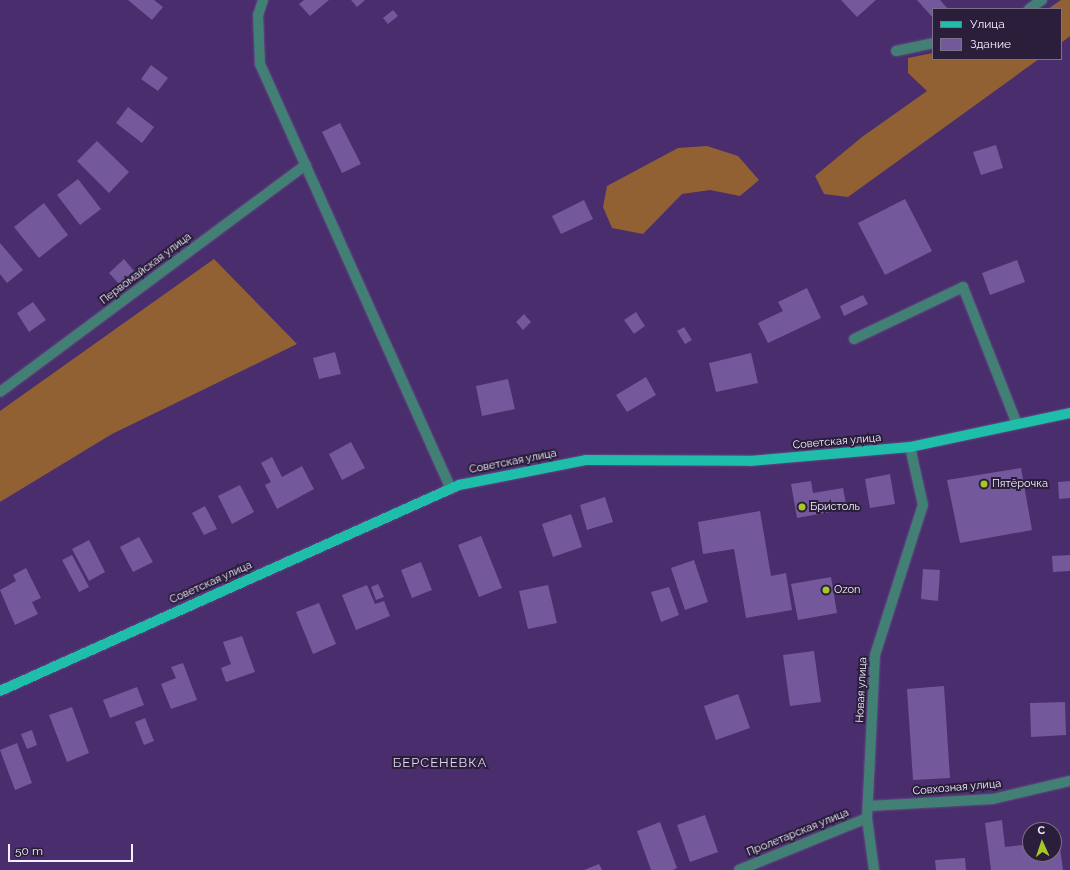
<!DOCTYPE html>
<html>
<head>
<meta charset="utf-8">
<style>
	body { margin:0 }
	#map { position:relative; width:1070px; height:870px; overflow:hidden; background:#492d6d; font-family:Raleway,sans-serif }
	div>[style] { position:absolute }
	.forest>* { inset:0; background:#916134 }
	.building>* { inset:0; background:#74589c }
	.roads { filter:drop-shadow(0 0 1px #614881) drop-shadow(0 0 1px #614881) }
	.service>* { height:10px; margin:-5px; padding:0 5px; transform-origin:5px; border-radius:5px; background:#427f75 }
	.minor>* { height:10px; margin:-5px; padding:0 5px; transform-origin:5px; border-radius:5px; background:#427f75 }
	.primary>* { height:10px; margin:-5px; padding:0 5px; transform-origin:5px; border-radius:5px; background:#1fbeab }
	.dots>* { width:11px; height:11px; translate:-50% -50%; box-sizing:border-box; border:2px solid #2a1e3b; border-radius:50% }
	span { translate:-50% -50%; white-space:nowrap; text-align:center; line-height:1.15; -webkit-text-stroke:4px #2a1e3b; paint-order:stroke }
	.street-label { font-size:11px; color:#f4effe }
	.poi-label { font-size:11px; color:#f4effe }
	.left { translate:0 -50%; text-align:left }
	.quarter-label { font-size:13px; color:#e0d5f4; letter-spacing:1px }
	.legend { position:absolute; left:932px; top:8px; width:130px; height:52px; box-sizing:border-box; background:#2a1e3b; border:1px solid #7b7289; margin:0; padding:5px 7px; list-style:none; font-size:12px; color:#f4effe }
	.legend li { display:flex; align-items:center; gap:8px; height:20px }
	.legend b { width:20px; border:1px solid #7b7289 }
	.north { position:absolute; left:1022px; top:822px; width:40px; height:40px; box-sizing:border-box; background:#2a1e3b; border:1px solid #7b7289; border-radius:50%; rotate:357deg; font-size:11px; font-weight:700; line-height:16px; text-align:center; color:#f4effe }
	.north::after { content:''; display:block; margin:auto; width:14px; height:18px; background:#a5c823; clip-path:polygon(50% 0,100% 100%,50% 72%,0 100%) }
	.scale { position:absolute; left:8px; top:844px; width:125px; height:18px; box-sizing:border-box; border:2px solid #f4effe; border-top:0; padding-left:5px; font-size:12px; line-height:14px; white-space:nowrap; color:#f4effe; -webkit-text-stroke:3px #2a1e3b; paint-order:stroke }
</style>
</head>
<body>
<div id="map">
	<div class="forest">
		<i style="clip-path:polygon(1061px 0,1070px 0,1070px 36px,1061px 43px,1061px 9px,1048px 9px)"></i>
		<i style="clip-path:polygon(933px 53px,933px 59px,1039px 59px,848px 197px,824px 194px,815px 176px,862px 137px,927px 91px,908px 73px,908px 58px)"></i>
		<i style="clip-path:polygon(707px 146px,738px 156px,759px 180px,740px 196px,710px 190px,682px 194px,643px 234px,612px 228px,603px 207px,607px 186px,678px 148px)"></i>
		<i style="clip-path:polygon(214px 259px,297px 344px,112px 434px,0 502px,0 411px)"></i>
	</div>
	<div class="building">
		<i style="clip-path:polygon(128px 0,154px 0,163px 7px,152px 20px)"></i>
		<i style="clip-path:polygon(304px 0,329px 0,310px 16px,299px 4px)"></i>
		<i style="clip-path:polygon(351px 0,365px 0,357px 7px)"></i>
		<i style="clip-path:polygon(841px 0,876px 0,857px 17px)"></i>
		<i style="clip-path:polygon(917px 0,940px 0,948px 9px,933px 9px,933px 18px)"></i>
		<i style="clip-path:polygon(393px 10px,398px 16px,388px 24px,383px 18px)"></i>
		<i style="clip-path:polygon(151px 65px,168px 78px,158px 91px,141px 79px)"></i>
		<i style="clip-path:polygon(128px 107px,154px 127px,142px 143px,116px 123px)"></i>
		<i style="clip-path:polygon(340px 123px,361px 164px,342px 173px,322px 132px)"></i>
		<i style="clip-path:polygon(97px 141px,129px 172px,109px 193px,77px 161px)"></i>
		<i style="clip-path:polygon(996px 145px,1003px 168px,981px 175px,973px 152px)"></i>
		<i style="clip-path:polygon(78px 179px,101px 209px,80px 225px,57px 195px)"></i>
		<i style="clip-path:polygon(905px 199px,932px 251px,885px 275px,858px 223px)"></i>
		<i style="clip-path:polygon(584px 200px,593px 219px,561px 234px,552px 216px)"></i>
		<i style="clip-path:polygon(44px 203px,68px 235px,39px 258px,14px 227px)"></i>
		<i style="clip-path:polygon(0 243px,23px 270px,7px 283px,0 274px)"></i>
		<i style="clip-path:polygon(124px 259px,134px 271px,119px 284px,109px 273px)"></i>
		<i style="clip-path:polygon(1017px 260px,1025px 282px,990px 295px,982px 273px)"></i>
		<i style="clip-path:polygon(807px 288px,821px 318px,768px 343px,758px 323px,783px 311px,778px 302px)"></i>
		<i style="clip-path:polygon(863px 295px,868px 304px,844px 316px,840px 306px)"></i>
		<i style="clip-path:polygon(33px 302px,46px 320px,29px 332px,17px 313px)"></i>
		<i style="clip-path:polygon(636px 312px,645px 326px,634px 334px,624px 320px)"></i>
		<i style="clip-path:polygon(524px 314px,531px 322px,523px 330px,516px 322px)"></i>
		<i style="clip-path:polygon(684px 327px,692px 340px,685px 344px,677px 331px)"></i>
		<i style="clip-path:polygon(335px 352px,341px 374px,319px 379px,313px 358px)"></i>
		<i style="clip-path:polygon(751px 353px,758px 383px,716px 392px,709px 363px)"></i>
		<i style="clip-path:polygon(646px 377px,656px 395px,627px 412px,616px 395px)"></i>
		<i style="clip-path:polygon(508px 379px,515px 409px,482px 416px,476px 386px)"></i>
		<i style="clip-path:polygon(351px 442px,365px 468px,342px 480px,329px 454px)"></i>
		<i style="clip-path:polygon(272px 457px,282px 477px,302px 466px,314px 489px,277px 509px,265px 485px,271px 482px,261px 463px)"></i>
		<i style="clip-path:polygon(1021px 468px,1032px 530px,960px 543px,947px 480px)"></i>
		<i style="clip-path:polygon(890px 474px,895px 504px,870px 508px,865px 479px)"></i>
		<i style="clip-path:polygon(811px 481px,813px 493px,843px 488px,847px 509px,797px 518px,791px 484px)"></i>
		<i style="clip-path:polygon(1070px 481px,1070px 498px,1059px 499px,1058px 482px)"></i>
		<i style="clip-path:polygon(240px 485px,254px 512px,232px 524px,218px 496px)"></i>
		<i style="clip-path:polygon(605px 497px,613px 522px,587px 530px,580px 505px)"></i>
		<i style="clip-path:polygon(205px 506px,217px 529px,204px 535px,192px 513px)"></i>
		<i style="clip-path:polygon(760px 511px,771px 576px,786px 573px,792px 610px,746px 618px,734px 549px,703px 554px,698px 522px)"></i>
		<i style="clip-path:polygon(571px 514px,582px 547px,553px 557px,542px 524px)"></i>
		<i style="clip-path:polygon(481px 536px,502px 588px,479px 597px,458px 545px)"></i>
		<i style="clip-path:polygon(139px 537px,153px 562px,133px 572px,120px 547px)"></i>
		<i style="clip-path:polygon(89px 540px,105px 572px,89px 581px,72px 549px)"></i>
		<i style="clip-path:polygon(72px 555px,89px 587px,79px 592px,62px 560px)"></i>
		<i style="clip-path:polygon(1070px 555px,1070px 571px,1053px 572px,1052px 556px)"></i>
		<i style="clip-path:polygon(694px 560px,708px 602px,685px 610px,671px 568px)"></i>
		<i style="clip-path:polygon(421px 562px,432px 590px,412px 598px,401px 570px)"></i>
		<i style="clip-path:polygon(26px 568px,41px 598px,32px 602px,38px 614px,15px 625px,0 590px,16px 581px,13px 575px)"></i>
		<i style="clip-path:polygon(923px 569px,940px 570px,938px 601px,921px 599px)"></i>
		<i style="clip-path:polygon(831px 577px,837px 613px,798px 620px,791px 584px)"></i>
		<i style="clip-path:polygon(378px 584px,384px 597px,376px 600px,371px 587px)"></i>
		<i style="clip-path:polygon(367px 585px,375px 604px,384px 601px,390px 616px,356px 630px,342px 595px)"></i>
		<i style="clip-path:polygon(548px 585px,557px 623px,528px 629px,519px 591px)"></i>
		<i style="clip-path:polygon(669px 587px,679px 615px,661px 622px,651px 592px)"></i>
		<i style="clip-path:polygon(319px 603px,336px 644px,313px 654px,296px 612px)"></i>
		<i style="clip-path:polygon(242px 636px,255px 672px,226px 682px,221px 668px,231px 664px,223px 642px)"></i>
		<i style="clip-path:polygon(814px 651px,821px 702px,790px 706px,783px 655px)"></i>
		<i style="clip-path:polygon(183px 663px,197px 700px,171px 709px,161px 684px,176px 678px,171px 667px)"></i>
		<i style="clip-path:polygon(944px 686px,950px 778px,913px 780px,907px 689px)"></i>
		<i style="clip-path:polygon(137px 687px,144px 705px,110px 718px,103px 700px)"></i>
		<i style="clip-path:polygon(738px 694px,750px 728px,716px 740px,704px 706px)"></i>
		<i style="clip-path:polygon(1065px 702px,1066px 735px,1031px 737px,1030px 703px)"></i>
		<i style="clip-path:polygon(72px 707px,89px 753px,67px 762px,49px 715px)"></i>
		<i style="clip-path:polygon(145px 718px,154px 741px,144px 745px,135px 722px)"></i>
		<i style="clip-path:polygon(32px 730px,37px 745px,27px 749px,21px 734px)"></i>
		<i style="clip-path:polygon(17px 743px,32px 783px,15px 790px,0 750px)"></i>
		<i style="clip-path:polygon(705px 815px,718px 852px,690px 862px,677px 825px)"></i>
		<i style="clip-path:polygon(1002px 820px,1005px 847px,1030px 844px,1030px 854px,1054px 854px,1054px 841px,1059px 840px,1063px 870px,991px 870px,985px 823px)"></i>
		<i style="clip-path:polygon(660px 822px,677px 868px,673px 870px,651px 870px,637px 831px)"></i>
		<i style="clip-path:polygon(965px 858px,966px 870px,936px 870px,935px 860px)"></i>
		<i style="clip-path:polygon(599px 864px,602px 870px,584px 870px)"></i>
	</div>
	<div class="roads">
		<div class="service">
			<i style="left:854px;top:339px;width:121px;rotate:-25.5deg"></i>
			<i style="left:963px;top:287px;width:147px;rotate:68.5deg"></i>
		</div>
		<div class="minor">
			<i style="left:263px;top:0;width:16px;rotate:108deg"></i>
			<i style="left:258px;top:15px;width:49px;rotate:87.7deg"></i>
			<i style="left:260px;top:64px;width:466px;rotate:65.8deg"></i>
			<i style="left:1029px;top:9px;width:16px;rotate:-35deg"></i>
			<i style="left:896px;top:51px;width:38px;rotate:-12deg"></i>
			<i style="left:0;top:392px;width:381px;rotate:-36.6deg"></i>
			<i style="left:869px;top:806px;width:124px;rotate:-3.2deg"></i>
			<i style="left:993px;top:799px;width:79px;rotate:-13.2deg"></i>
			<i style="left:739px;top:870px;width:138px;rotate:-22.1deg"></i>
			<i style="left:874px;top:870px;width:52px;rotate:-97.7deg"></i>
			<i style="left:867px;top:818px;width:163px;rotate:-87.2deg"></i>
			<i style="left:875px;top:655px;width:157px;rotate:-72.3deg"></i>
			<i style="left:923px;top:505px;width:59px;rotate:-102.6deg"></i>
		</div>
		<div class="primary">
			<i style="left:0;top:691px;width:503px;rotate:-24.17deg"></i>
			<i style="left:459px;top:485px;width:129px;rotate:-11.1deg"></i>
			<i style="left:586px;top:460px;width:164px;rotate:0.3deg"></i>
			<i style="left:750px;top:461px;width:161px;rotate:-5deg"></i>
			<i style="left:910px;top:447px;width:164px;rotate:-12deg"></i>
		</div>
	</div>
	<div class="dots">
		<i style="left:984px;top:484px;background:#a5c823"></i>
		<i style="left:802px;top:507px;background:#a5c823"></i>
		<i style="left:826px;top:590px;background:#a5c823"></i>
	</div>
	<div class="street-label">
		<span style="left:146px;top:269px;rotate:-37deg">Первомайская улица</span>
		<span style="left:837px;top:442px;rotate:-5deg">Советская улица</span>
		<span style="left:513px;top:462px;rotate:-11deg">Советская улица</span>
		<span style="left:211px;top:583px;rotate:-24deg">Советская улица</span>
		<span style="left:862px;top:690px;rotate:-87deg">Новая улица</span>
		<span style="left:957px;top:788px;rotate:-5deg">Совхозная улица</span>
		<span style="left:798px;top:833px;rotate:-22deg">Пролетарская улица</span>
	</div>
	<div class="poi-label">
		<span class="left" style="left:992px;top:484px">Пятёрочка</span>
		<span class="left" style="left:810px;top:507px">Бристоль</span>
		<span class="left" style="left:834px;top:590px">Ozon</span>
	</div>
	<div class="quarter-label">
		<span style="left:440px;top:763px">БЕРСЕНЕВКА</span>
	</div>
	<ul class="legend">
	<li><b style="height:5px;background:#1fbeab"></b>Улица</li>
	<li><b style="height:11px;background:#74589c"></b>Здание</li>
	</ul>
	<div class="north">С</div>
	<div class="scale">50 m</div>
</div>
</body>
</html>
